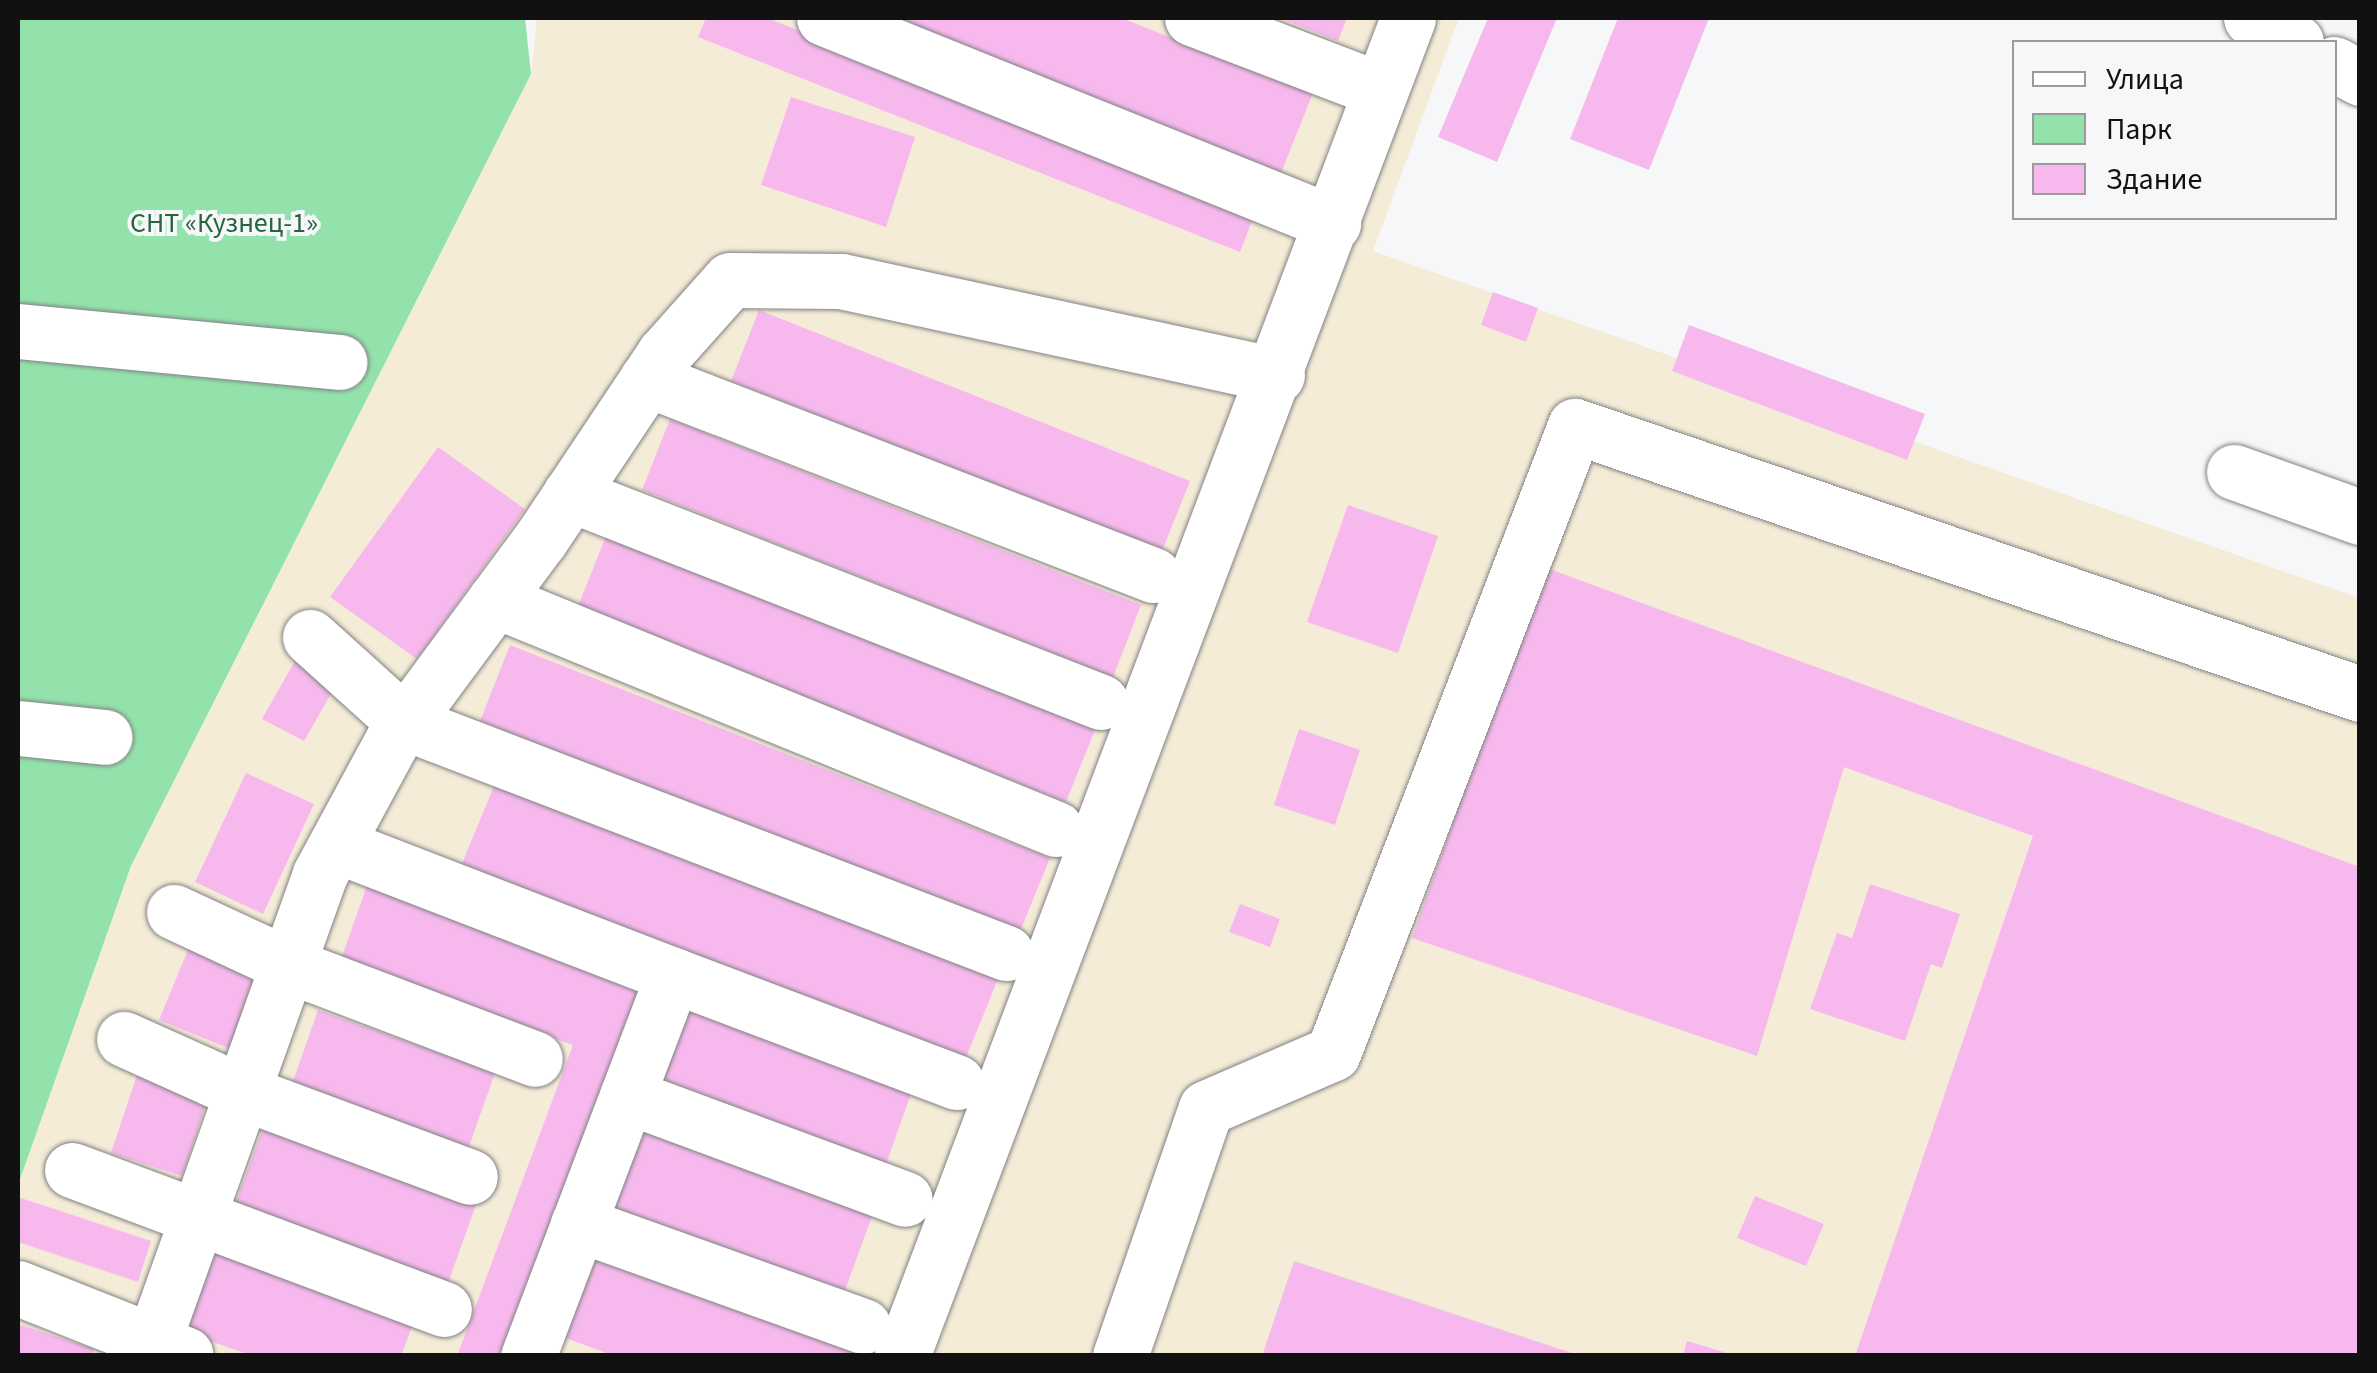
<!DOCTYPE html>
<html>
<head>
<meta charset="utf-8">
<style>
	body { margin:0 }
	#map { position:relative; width:2377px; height:1373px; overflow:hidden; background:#f6f7f9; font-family:"Source Sans 3",sans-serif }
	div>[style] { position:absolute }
	.industrial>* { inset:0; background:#f5ecd7 }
	.green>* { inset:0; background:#93e2ac }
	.building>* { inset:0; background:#f7b9ed }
	.roads { filter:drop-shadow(0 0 2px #818284) drop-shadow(0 0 2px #818284) }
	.minor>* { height:55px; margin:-27.5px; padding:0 27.5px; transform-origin:27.5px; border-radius:27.5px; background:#fff }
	span { translate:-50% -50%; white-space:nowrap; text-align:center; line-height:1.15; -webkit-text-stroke:8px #f6f7f9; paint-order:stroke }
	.park-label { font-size:28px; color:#26653e }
	.frame { position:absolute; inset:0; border:20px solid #111112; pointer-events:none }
	.legend { position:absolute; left:2012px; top:40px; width:325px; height:180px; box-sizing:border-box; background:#f6f7f9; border:2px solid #9a9b9d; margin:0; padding:12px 18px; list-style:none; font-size:30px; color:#111112 }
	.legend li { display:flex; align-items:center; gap:20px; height:50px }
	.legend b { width:50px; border:2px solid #9a9b9d }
</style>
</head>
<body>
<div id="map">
	<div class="industrial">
		<i style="clip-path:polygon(537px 18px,1459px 18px,1373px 251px,2359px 598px,2359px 1355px,18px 1356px,18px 1185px,131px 867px,531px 74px)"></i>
	</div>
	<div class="green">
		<i style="clip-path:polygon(18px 18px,525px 18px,531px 74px,131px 866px,18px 1185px)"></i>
	</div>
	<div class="building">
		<i style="clip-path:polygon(706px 18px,767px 18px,1256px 211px,1240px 252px,698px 37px)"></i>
		<i style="clip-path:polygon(888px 18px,1121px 18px,1313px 93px,1281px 173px)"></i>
		<i style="clip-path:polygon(1280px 18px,1347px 18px,1338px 41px)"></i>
		<i style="clip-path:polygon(1488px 18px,1557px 18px,1497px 162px,1438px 137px)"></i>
		<i style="clip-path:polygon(1618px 18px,1709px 18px,1649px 170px,1570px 139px)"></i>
		<i style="clip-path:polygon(791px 97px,915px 137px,886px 227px,761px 185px)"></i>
		<i style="clip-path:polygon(1493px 292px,1538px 308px,1526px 342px,1481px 325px)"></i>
		<i style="clip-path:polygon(759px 310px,1190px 481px,1162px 551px,731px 381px)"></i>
		<i style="clip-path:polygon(1689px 325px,1925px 414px,1907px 460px,1672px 371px)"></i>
		<i style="clip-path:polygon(670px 419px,1141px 605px,1113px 677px,642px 490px)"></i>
		<i style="clip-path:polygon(438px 447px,525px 509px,417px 659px,330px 597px)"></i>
		<i style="clip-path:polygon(1348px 505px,1438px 536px,1398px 653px,1307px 622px)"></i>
		<i style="clip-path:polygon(606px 536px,1095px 730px,1066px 802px,577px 609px)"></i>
		<i style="clip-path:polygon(1544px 567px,2360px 867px,2360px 1356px,1855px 1356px,2033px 836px,1844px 767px,1757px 1056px,1412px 938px)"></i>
		<i style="clip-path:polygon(510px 645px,1050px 858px,1019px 934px,480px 721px)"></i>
		<i style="clip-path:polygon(301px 650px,343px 673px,304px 741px,262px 719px)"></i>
		<i style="clip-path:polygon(1299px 729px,1360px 750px,1335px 825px,1274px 805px)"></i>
		<i style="clip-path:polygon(246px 773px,314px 804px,263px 914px,195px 882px)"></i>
		<i style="clip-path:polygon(496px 781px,998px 979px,963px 1065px,461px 866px)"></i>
		<i style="clip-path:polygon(369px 880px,645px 979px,506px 1356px,457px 1356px,573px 1045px,340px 962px)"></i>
		<i style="clip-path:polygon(1870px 884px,1960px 914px,1942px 968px,1931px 964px,1905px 1041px,1810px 1009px,1837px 933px,1852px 938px)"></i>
		<i style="clip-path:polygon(1240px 904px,1280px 919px,1270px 947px,1229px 932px)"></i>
		<i style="clip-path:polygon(193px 938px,268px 969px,235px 1051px,159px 1020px)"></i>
		<i style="clip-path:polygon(685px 1000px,915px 1082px,884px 1170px,654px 1088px)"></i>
		<i style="clip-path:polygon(318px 1010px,495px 1073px,467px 1152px,290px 1090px)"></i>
		<i style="clip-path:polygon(140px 1066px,211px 1089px,182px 1176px,111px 1153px)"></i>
		<i style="clip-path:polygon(638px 1121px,876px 1205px,843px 1296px,605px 1211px)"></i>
		<i style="clip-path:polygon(264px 1126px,477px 1202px,448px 1283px,234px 1208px)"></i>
		<i style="clip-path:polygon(1755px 1196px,1824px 1224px,1806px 1266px,1737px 1238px)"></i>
		<i style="clip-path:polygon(18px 1197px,151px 1241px,138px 1282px,18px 1242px)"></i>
		<i style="clip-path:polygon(209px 1248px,414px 1321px,401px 1356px,252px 1356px,180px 1330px)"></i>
		<i style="clip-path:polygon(594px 1251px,864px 1347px,861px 1356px,614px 1356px,563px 1337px)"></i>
		<i style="clip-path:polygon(1294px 1261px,1578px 1355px,1578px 1356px,1262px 1356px)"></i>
		<i style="clip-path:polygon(18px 1324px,94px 1349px,92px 1356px,18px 1356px)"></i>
		<i style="clip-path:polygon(1687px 1341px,1734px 1355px,1733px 1356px,1683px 1356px)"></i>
	</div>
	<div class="roads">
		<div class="minor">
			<i style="left:824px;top:18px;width:549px;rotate:21.94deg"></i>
			<i style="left:1192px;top:18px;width:202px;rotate:20.9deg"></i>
			<i style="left:2251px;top:18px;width:51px;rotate:28.1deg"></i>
			<i style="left:2334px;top:64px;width:30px;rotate:28deg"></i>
			<i style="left:18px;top:331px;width:323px;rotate:5.5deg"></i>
			<i style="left:647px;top:379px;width:543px;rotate:21.17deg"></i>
			<i style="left:2234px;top:472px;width:134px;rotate:19.7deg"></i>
			<i style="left:570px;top:494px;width:570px;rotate:21.39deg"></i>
			<i style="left:495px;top:600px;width:606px;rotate:22.21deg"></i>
			<i style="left:310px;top:637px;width:127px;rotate:42.1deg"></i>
			<i style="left:404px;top:722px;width:645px;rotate:20.99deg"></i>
			<i style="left:18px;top:728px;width:87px;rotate:5.9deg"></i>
			<i style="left:336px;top:845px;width:361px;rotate:21.1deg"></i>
			<i style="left:673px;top:975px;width:408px;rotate:110.8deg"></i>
			<i style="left:174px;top:912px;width:126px;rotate:24.9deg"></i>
			<i style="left:288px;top:965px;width:264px;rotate:20.8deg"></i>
			<i style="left:673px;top:975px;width:303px;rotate:20.7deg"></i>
			<i style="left:124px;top:1039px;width:129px;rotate:24.2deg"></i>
			<i style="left:242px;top:1092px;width:243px;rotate:20.4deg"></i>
			<i style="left:627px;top:1096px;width:296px;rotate:20.3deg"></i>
			<i style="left:72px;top:1170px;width:397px;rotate:20.5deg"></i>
			<i style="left:578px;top:1224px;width:303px;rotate:19.7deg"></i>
			<i style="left:18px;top:1288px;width:180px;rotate:21.6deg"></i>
			<i style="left:148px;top:1356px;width:512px;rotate:-70.36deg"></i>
			<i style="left:320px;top:874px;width:156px;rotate:-61.6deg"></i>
			<i style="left:394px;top:737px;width:245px;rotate:-53.5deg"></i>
			<i style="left:540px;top:540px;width:224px;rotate:-56.3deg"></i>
			<i style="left:664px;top:354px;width:99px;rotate:-48.3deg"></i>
			<i style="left:730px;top:280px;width:111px;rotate:0.5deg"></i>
			<i style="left:841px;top:281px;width:446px;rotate:12.2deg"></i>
			<i style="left:902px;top:1356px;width:1430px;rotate:-69.28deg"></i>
			<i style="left:1120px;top:1356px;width:262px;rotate:-70.9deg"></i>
			<i style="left:1206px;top:1108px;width:138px;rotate:-23.4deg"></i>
			<i style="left:1333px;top:1053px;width:672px;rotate:-68.9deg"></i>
			<i style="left:1575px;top:426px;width:829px;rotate:18.85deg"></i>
		</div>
	</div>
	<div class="park-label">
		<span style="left:224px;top:223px">СНТ «Кузнец-1»</span>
	</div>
	<div class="frame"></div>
	<ul class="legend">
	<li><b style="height:12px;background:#fff"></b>Улица</li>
	<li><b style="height:28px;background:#93e2ac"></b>Парк</li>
	<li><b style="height:28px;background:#f7b9ed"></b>Здание</li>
	</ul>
</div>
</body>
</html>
